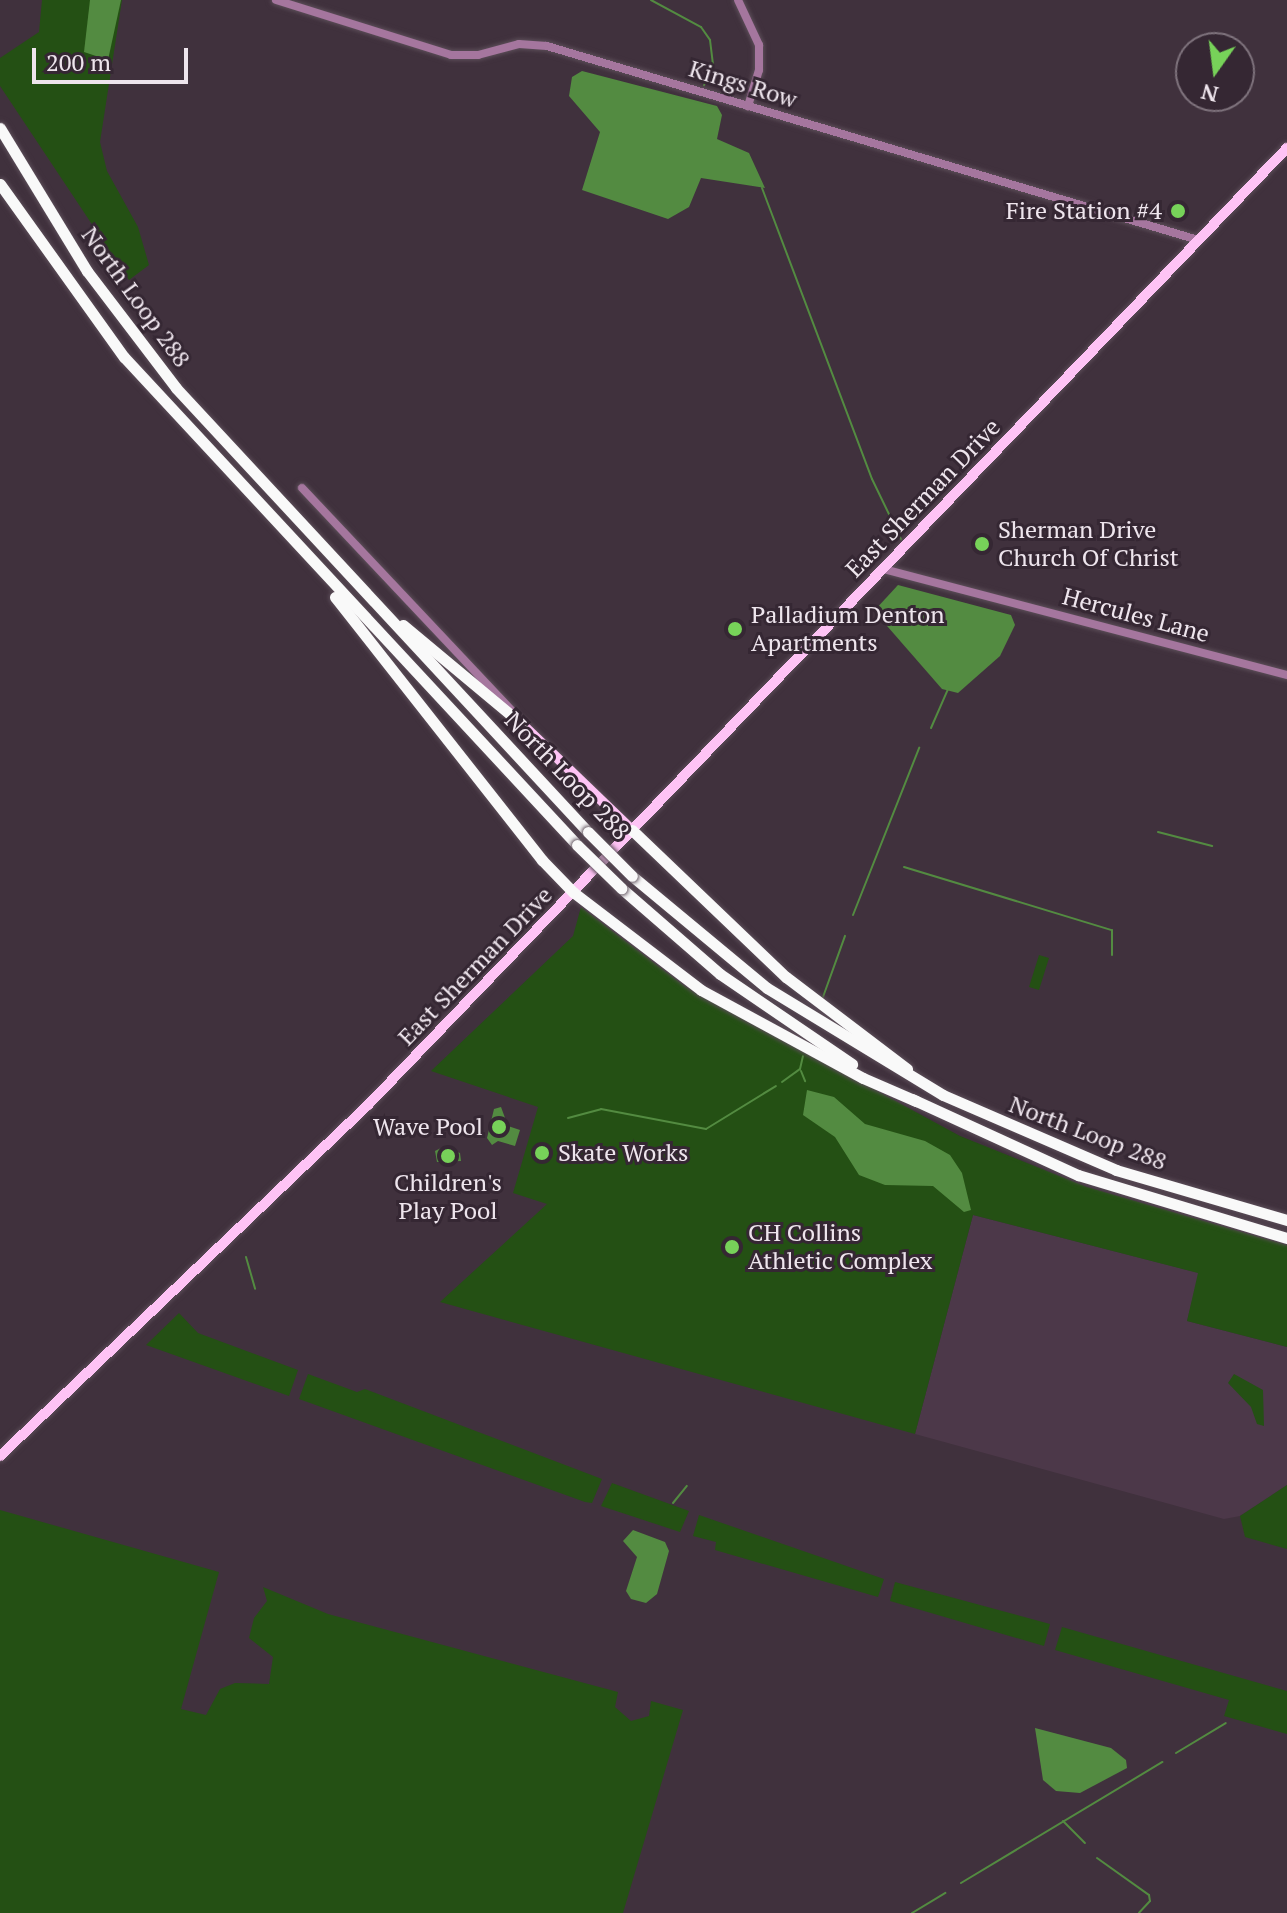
<!DOCTYPE html>
<html>
<head>
<meta charset="utf-8">
<style>
	body { margin:0 }
	#map { position:relative; width:1287px; height:1913px; overflow:hidden; background:#40313d; font-family:"PT Serif",serif }
	div>[style] { position:absolute }
	.built>* { inset:0; background:#4c3849 }
	.green>* { inset:0; background:#245014 }
	.water>* { inset:0; background:#538b41 }
	.stream>* { height:2px; margin:-1px; padding:0 1px; transform-origin:1px; border-radius:1px; background:#538b41 }
	.roads { filter:drop-shadow(0 0 2px #5c4e59) drop-shadow(0 0 2px #5c4e59) }
	.minor>* { height:8px; margin:-4px; padding:0 4px; transform-origin:4px; border-radius:4px; background:#a5769e }
	.major>* { height:10px; margin:-5px; padding:0 5px; transform-origin:5px; border-radius:5px; background:#fec3f5 }
	.highway>* { height:11px; margin:-5.5px; padding:0 5.5px; transform-origin:5.5px; border-radius:5.5px; background:#f9f9f9 }
	.bridges { filter:drop-shadow(0 0 2px #5c4e59) drop-shadow(0 0 2px #5c4e59) }
	.highway-bridge>* { height:11px; margin:-5.5px; padding:0 5.5px; transform-origin:5.5px; border-radius:5.5px; background:#f9f9f9 }
	.dots>* { width:22px; height:22px; translate:-50% -50%; box-sizing:border-box; border:4px solid #352733; border-radius:50% }
	span { translate:-50% -50%; white-space:nowrap; text-align:center; line-height:1.15; -webkit-text-stroke:6px #352733; paint-order:stroke }
	.street-label { font-size:24px; color:#eee5ed }
	.poi-label { font-size:24px; color:#eee5ed }
	.right { translate:-100% -50%; text-align:right }
	.left { translate:0 -50%; text-align:left }
	.north { position:absolute; left:1175px; top:32px; width:80px; height:80px; box-sizing:border-box; background:#352733; border:2px solid #7f737d; border-radius:50%; rotate:194deg; font-size:22px; font-weight:700; line-height:32px; text-align:center; color:#eee5ed }
	.north::after { content:''; display:block; margin:auto; width:28px; height:36px; background:#77d259; clip-path:polygon(50% 0,100% 100%,50% 72%,0 100%) }
	.scale { position:absolute; left:32px; top:48px; width:156px; height:36px; box-sizing:border-box; border:4px solid #eee5ed; border-top:0; padding-left:10px; font-size:24px; line-height:28px; white-space:nowrap; color:#eee5ed; -webkit-text-stroke:6px #352733; paint-order:stroke }
</style>
</head>
<body>
<div id="map">
	<div class="built">
		<i style="clip-path:polygon(973px 1215px,1199px 1273px,1187px 1321px,1287px 1347px,1287px 1485px,1240px 1516px,1224px 1519px,915px 1434px)"></i>
	</div>
	<div class="green">
		<i style="clip-path:polygon(42px 0,122px 0,100px 142px,107px 171px,138px 227px,149px 265px,129px 280px,0 86px,0 58px,39px 32px)"></i>
		<i style="clip-path:polygon(581px 907px,686px 987px,960px 1136px,1087px 1187px,1287px 1245px,1287px 1347px,1187px 1321px,1198px 1273px,973px 1215px,915px 1434px,440px 1302px,547px 1204px,513px 1193px,538px 1107px,431px 1071px,573px 936px)"></i>
		<i style="clip-path:polygon(1039px 955px,1049px 958px,1039px 990px,1029px 987px)"></i>
		<i style="clip-path:polygon(179px 1313px,198px 1333px,298px 1370px,289px 1396px,146px 1345px)"></i>
		<i style="clip-path:polygon(308px 1374px,357px 1392px,365px 1389px,602px 1479px,592px 1503px,585px 1502px,299px 1399px)"></i>
		<i style="clip-path:polygon(1234px 1374px,1263px 1390px,1264px 1426px,1257px 1424px,1251px 1407px,1228px 1383px)"></i>
		<i style="clip-path:polygon(612px 1483px,689px 1511px,680px 1532px,601px 1506px)"></i>
		<i style="clip-path:polygon(1287px 1485px,1287px 1549px,1245px 1537px,1240px 1516px)"></i>
		<i style="clip-path:polygon(0 1510px,219px 1572px,181px 1709px,206px 1715px,220px 1689px,235px 1683px,269px 1684px,273px 1657px,249px 1638px,254px 1618px,267px 1601px,263px 1587px,328px 1614px,618px 1692px,615px 1707px,631px 1721px,649px 1716px,651px 1701px,683px 1710px,623px 1913px,0 1913px)"></i>
		<i style="clip-path:polygon(699px 1515px,884px 1579px,878px 1597px,715px 1550px,716px 1542px,693px 1536px)"></i>
		<i style="clip-path:polygon(895px 1582px,1050px 1624px,1044px 1646px,890px 1601px)"></i>
		<i style="clip-path:polygon(1062px 1627px,1287px 1691px,1287px 1734px,1224px 1716px,1229px 1700px,1055px 1650px)"></i>
	</div>
	<div class="water">
		<i style="clip-path:polygon(90px 0,121px 0,108px 60px,84px 52px)"></i>
		<i style="clip-path:polygon(582px 71px,717px 106px,722px 115px,717px 139px,749px 153px,765px 188px,701px 178px,689px 207px,668px 219px,582px 190px,600px 132px,569px 96px,572px 77px)"></i>
		<i style="clip-path:polygon(898px 585px,1011px 615px,1015px 625px,1000px 656px,958px 693px,942px 689px,874px 611px)"></i>
		<i style="clip-path:polygon(807px 1090px,834px 1097px,865px 1124px,925px 1141px,950px 1155px,962px 1173px,971px 1210px,964px 1212px,933px 1186px,885px 1185px,859px 1175px,835px 1137px,803px 1115px)"></i>
		<i style="clip-path:polygon(501px 1107px,508px 1126px,520px 1130px,515px 1146px,498px 1141px,492px 1145px,487px 1138px,494px 1109px)"></i>
		<i style="clip-path:polygon(443px 1147px,460px 1153px,461px 1161px,437px 1162px,435px 1151px)"></i>
		<i style="clip-path:polygon(633px 1530px,665px 1542px,669px 1551px,657px 1594px,646px 1603px,631px 1599px,626px 1591px,637px 1557px,623px 1541px)"></i>
		<i style="clip-path:polygon(1035px 1728px,1111px 1748px,1126px 1760px,1127px 1768px,1080px 1793px,1056px 1791px,1043px 1780px)"></i>
	</div>
	<div class="stream">
		<i style="left:651px;top:0;width:57px;rotate:28.4deg"></i>
		<i style="left:701px;top:27px;width:16px;rotate:55deg"></i>
		<i style="left:710px;top:40px;width:23px;rotate:83deg"></i>
		<i style="left:713px;top:63px;width:24px;rotate:112deg"></i>
		<i style="left:762px;top:188px;width:311px;rotate:69.3deg"></i>
		<i style="left:872px;top:479px;width:67px;rotate:64.2deg"></i>
		<i style="left:931px;top:728px;width:43px;rotate:-66.4deg"></i>
		<i style="left:1158px;top:832px;width:56px;rotate:14.5deg"></i>
		<i style="left:904px;top:867px;width:217px;rotate:16.9deg"></i>
		<i style="left:1112px;top:930px;width:25px;rotate:90deg"></i>
		<i style="left:853px;top:915px;width:180px;rotate:-68.4deg"></i>
		<i style="left:823px;top:997px;width:65px;rotate:-70.2deg"></i>
		<i style="left:801px;top:1071px;width:11px;rotate:68deg"></i>
		<i style="left:782px;top:1082px;width:22px;rotate:-36deg"></i>
		<i style="left:800px;top:1069px;width:13px;rotate:-77deg"></i>
		<i style="left:568px;top:1118px;width:34px;rotate:-15deg"></i>
		<i style="left:601px;top:1109px;width:107px;rotate:10.8deg"></i>
		<i style="left:706px;top:1129px;width:82px;rotate:-31.6deg"></i>
		<i style="left:246px;top:1257px;width:33px;rotate:74deg"></i>
		<i style="left:673px;top:1503px;width:22px;rotate:-51deg"></i>
		<i style="left:1176px;top:1753px;width:58px;rotate:-31deg"></i>
		<i style="left:1063px;top:1821px;width:31px;rotate:45deg"></i>
		<i style="left:1097px;top:1858px;width:64px;rotate:35.4deg"></i>
		<i style="left:1149px;top:1895px;width:6px;rotate:81deg"></i>
		<i style="left:1150px;top:1901px;width:16px;rotate:133deg"></i>
		<i style="left:961px;top:1883px;width:235px;rotate:-31deg"></i>
		<i style="left:912px;top:1913px;width:39px;rotate:-31deg"></i>
	</div>
	<div class="roads">
		<div class="minor">
			<i style="left:276px;top:0;width:183px;rotate:17.4deg"></i>
			<i style="left:451px;top:55px;width:27px"></i>
			<i style="left:478px;top:55px;width:42px;rotate:-15deg"></i>
			<i style="left:519px;top:44px;width:28px;rotate:4deg"></i>
			<i style="left:547px;top:46px;width:679px;rotate:16.59deg"></i>
			<i style="left:738px;top:0;width:50px;rotate:65deg"></i>
			<i style="left:759px;top:45px;width:25px;rotate:90deg"></i>
			<i style="left:759px;top:70px;width:38px;rotate:107deg"></i>
			<i style="left:302px;top:488px;width:306px;rotate:46.7deg"></i>
			<i style="left:883px;top:569px;width:418px;rotate:14.7deg"></i>
		</div>
		<div class="major">
			<i style="left:522px;top:724px;width:153px;rotate:43.9deg"></i>
			<i style="left:0;top:1456px;width:509px;rotate:-43.65deg"></i>
			<i style="left:368px;top:1105px;width:1327px;rotate:-46.16deg"></i>
		</div>
		<div class="highway">
			<i style="left:0;top:128px;width:167px;rotate:58.7deg"></i>
			<i style="left:87px;top:271px;width:147px;rotate:52.7deg"></i>
			<i style="left:176px;top:388px;width:606px;rotate:47.14deg"></i>
			<i style="left:0;top:184px;width:213px;rotate:54.4deg"></i>
			<i style="left:124px;top:357px;width:666px;rotate:47.13deg"></i>
			<i style="left:335px;top:597px;width:335px;rotate:51.8deg"></i>
			<i style="left:542px;top:860px;width:45px;rotate:45.9deg"></i>
			<i style="left:573px;top:892px;width:161px;rotate:37.4deg"></i>
			<i style="left:701px;top:990px;width:184px;rotate:28.5deg"></i>
			<i style="left:863px;top:1078px;width:58px;rotate:23.5deg"></i>
			<i style="left:403px;top:625px;width:155px;rotate:39.8deg"></i>
			<i style="left:632px;top:830px;width:213px;rotate:43.7deg"></i>
			<i style="left:786px;top:977px;width:152px;rotate:37.2deg"></i>
			<i style="left:632px;top:876px;width:175px;rotate:39.7deg"></i>
			<i style="left:767px;top:988px;width:206px;rotate:31.3deg"></i>
			<i style="left:943px;top:1095px;width:189px;rotate:23.4deg"></i>
			<i style="left:1116px;top:1170px;width:178px;rotate:16.3deg"></i>
			<i style="left:621px;top:888px;width:131px;rotate:41deg"></i>
			<i style="left:720px;top:974px;width:160px;rotate:34.3deg"></i>
			<i style="left:912px;top:1099px;width:183px;rotate:24.6deg"></i>
			<i style="left:1078px;top:1175px;width:218px;rotate:16.8deg"></i>
		</div>
	</div>
	<div class="bridges">
		<div class="highway-bridge">
			<i style="left:588px;top:832px;width:62px;rotate:45deg"></i>
			<i style="left:577px;top:845px;width:62px;rotate:44.3deg"></i>
		</div>
	</div>
	<div class="dots">
		<i style="left:1178px;top:211px;background:#77d259"></i>
		<i style="left:982px;top:544px;background:#77d259"></i>
		<i style="left:735px;top:629px;background:#77d259"></i>
		<i style="left:499px;top:1127px;background:#77d259"></i>
		<i style="left:542px;top:1153px;background:#77d259"></i>
		<i style="left:448px;top:1156px;background:#77d259"></i>
		<i style="left:732px;top:1247px;background:#77d259"></i>
	</div>
	<div class="street-label">
		<span style="left:743px;top:84px;rotate:17deg">Kings Row</span>
		<span style="left:136px;top:297px;rotate:54deg">North Loop 288</span>
		<span style="left:923px;top:498px;rotate:-46deg">East Sherman Drive</span>
		<span style="left:1136px;top:615px;rotate:15deg">Hercules Lane</span>
		<span style="left:567px;top:776px;rotate:46deg">North Loop 288</span>
		<span style="left:475px;top:966px;rotate:-46deg">East Sherman Drive</span>
		<span style="left:1088px;top:1133px;rotate:21deg">North Loop 288</span>
	</div>
	<div class="poi-label">
		<span class="right" style="left:1162px;top:211px">Fire Station #4</span>
		<span class="left" style="left:998px;top:544px">Sherman Drive<br>Church Of Christ</span>
		<span class="left" style="left:751px;top:629px">Palladium Denton<br>Apartments</span>
		<span class="right" style="left:483px;top:1127px">Wave Pool</span>
		<span class="left" style="left:558px;top:1153px">Skate Works</span>
		<span style="left:448px;top:1197px">Children's<br>Play Pool</span>
		<span class="left" style="left:748px;top:1247px">CH Collins<br>Athletic Complex</span>
	</div>
	<div class="north">N</div>
	<div class="scale">200 m</div>
</div>
</body>
</html>
